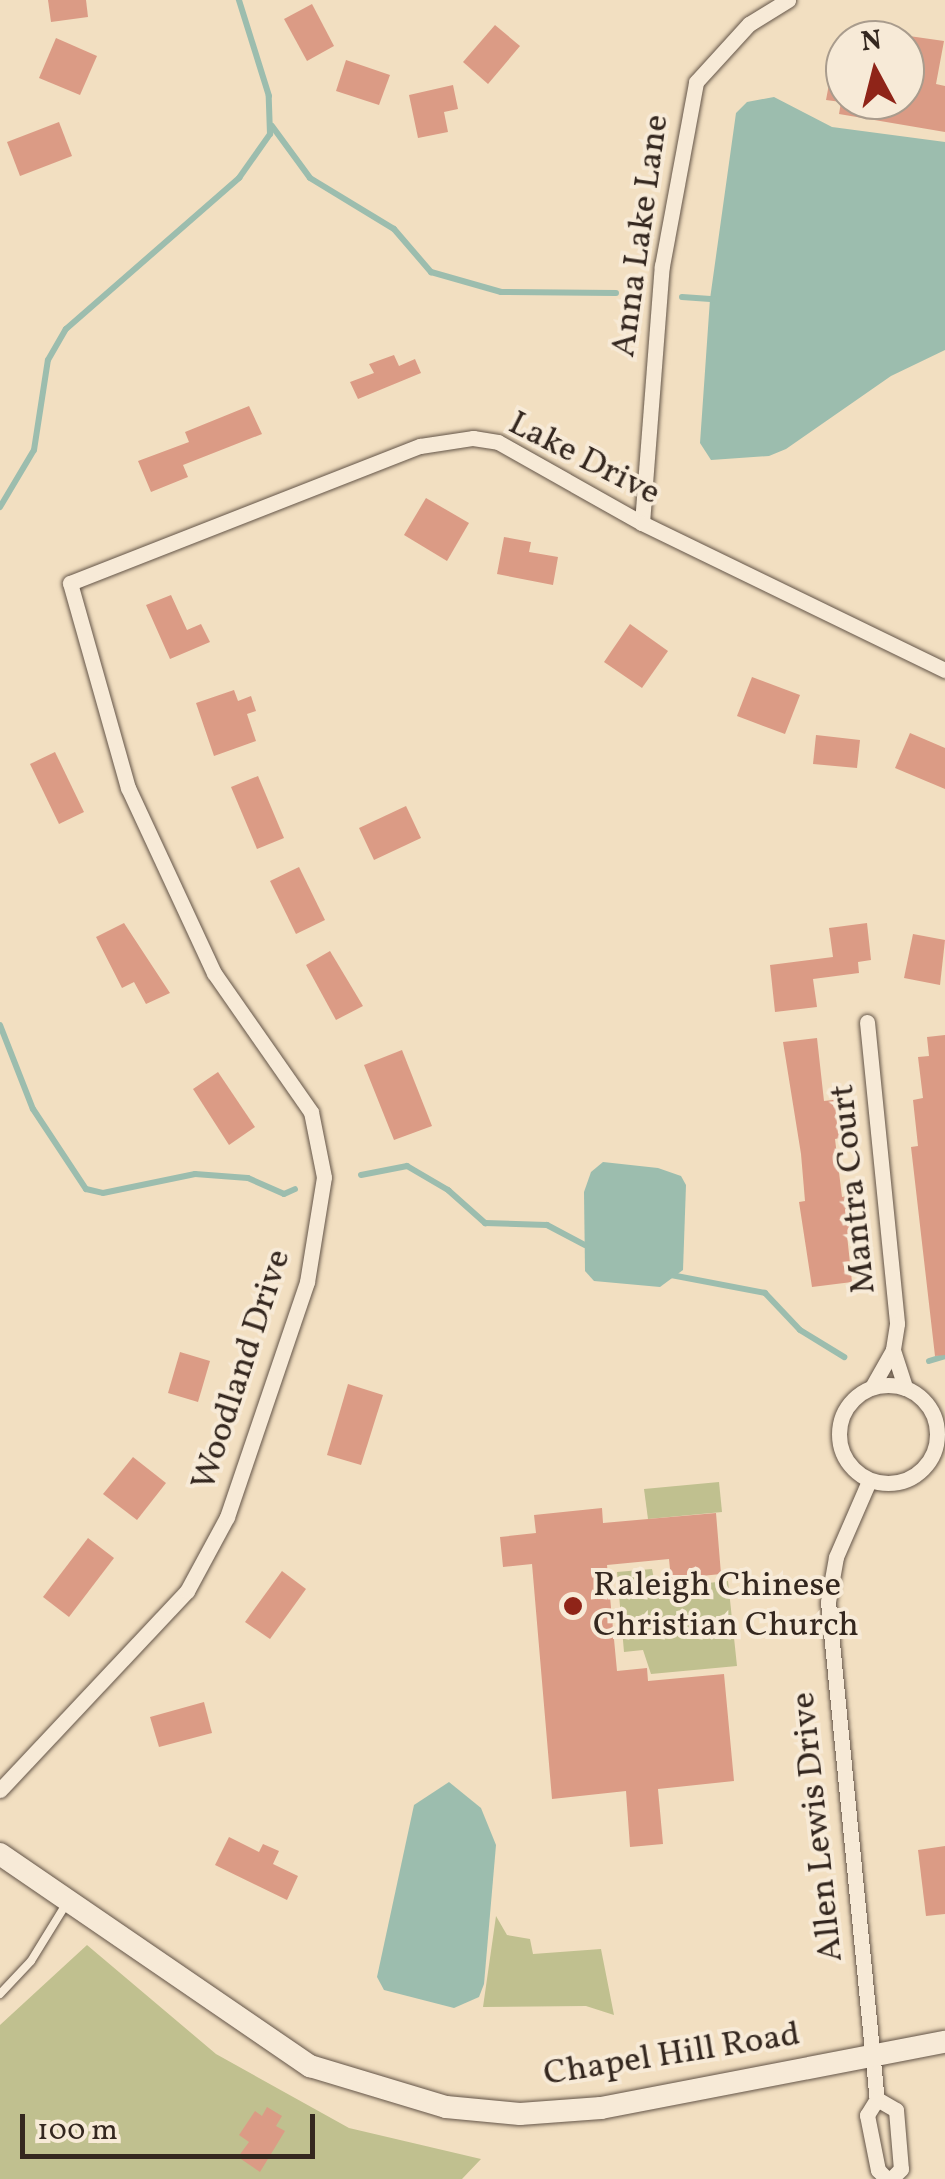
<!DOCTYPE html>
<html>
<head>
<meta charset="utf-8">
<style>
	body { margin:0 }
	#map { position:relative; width:945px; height:2179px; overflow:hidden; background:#f2dfc1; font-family:Vollkorn,serif }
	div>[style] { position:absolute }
	.green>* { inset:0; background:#c0c08f }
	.water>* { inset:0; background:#9cbdae }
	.stream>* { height:6px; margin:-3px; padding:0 3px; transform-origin:3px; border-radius:3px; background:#9cbdae }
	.building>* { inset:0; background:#db9b85 }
	.roads { filter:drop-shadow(0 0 2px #645548) drop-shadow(0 0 2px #645548) }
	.lane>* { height:8px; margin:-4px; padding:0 4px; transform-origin:4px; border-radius:4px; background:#f7ead7 }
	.street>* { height:15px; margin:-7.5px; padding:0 7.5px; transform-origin:7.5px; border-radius:7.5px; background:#f7ead7 }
	.street>.ring { margin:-7.5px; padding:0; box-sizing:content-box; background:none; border:15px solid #f7ead7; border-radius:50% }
	.secondary>* { height:22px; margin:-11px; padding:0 11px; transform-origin:11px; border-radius:11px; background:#f7ead7 }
	.dots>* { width:28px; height:28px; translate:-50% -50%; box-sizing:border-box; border:5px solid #f7ead7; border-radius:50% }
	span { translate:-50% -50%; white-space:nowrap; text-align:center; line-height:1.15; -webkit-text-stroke:8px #f7ead7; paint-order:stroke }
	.street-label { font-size:35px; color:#34271f }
	.poi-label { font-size:35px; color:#34271f }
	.left { translate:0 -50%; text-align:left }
	.north { position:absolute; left:825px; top:20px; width:100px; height:100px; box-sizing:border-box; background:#f7ead7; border:2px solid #a99c8d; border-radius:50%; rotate:353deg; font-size:28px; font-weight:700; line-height:40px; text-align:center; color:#34271f }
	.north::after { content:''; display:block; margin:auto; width:35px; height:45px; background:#8f2418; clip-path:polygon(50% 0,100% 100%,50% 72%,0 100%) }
	.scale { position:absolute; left:20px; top:2114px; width:295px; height:45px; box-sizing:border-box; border:5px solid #34271f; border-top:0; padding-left:12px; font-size:30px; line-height:35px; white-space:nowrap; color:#34271f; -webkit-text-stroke:8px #f7ead7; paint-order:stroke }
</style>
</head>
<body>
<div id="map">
	<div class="green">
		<i style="clip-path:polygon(719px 1482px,722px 1512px,648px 1519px,644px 1489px)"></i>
		<i style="clip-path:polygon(652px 1569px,656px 1588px,728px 1581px,737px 1666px,651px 1674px,643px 1650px,624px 1652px,617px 1572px)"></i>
		<i style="clip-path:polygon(496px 1916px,507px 1935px,530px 1939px,533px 1954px,601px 1949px,614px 2015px,586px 2006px,483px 2007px)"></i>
		<i style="clip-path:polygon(87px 1945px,216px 2054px,349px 2128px,481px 2159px,462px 2179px,0 2179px,0 2025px)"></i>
	</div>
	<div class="water">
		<i style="clip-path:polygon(774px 97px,832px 127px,945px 142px,945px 350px,891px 376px,786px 449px,769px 456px,711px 460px,700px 443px,710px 299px,736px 113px,747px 102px)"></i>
		<i style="clip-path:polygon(603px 1162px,658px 1168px,681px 1176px,686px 1185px,683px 1270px,660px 1287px,594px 1281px,585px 1271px,584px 1192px,591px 1172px)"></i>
		<i style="clip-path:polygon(449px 1782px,481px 1808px,496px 1845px,484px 1984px,479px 1997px,454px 2008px,384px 1990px,377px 1977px,414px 1805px)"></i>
	</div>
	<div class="stream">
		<i style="left:272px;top:126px;width:64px;rotate:53.8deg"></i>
		<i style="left:310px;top:178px;width:98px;rotate:31.3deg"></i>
		<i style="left:394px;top:229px;width:57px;rotate:49.3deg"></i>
		<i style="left:431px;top:272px;width:73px;rotate:15.9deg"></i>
		<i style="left:501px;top:292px;width:115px;rotate:0.5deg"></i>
		<i style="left:682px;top:297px;width:32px;rotate:4deg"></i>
		<i style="left:0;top:507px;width:66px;rotate:-59.2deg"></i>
		<i style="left:34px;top:450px;width:91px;rotate:-81.2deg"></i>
		<i style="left:48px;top:360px;width:36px;rotate:-60deg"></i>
		<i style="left:66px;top:329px;width:230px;rotate:-41.1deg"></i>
		<i style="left:239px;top:178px;width:54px;rotate:-54.8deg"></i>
		<i style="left:270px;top:134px;width:38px;rotate:-92deg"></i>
		<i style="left:269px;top:96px;width:101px;rotate:-107.4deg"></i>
		<i style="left:0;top:1025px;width:90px;rotate:68.6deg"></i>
		<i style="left:33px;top:1109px;width:96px;rotate:56.5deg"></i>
		<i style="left:86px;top:1189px;width:17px;rotate:13deg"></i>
		<i style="left:103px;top:1193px;width:94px;rotate:-11.7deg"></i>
		<i style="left:195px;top:1174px;width:53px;rotate:4.3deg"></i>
		<i style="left:248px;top:1178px;width:39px;rotate:24deg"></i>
		<i style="left:284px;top:1194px;width:12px;rotate:-24deg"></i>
		<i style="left:361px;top:1175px;width:47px;rotate:-11.1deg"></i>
		<i style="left:407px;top:1166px;width:48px;rotate:30.3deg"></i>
		<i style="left:448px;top:1190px;width:50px;rotate:41.7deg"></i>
		<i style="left:485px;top:1223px;width:62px;rotate:1.8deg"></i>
		<i style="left:547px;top:1225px;width:43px;rotate:27.8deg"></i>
		<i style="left:671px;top:1275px;width:96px;rotate:10.8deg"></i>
		<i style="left:765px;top:1293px;width:51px;rotate:46.6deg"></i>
		<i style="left:800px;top:1330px;width:52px;rotate:31.5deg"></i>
		<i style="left:929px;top:1361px;width:17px;rotate:-17deg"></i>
	</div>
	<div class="building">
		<i style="clip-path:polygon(48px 0,86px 0,88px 17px,51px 22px)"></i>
		<i style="clip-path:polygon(312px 4px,334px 46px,307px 61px,284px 19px)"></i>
		<i style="clip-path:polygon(495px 25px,520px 46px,488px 84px,463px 62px)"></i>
		<i style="clip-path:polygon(909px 36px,944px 41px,936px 84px,945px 86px,945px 132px,839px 114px,841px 102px,826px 100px,837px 41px,845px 42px,845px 100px,905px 100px)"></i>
		<i style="clip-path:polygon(56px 38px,97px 56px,80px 95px,39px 78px)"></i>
		<i style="clip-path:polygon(346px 60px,390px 75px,379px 105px,336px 91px)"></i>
		<i style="clip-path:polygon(453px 85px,458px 109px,444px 112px,448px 132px,418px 138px,409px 95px)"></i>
		<i style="clip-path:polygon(59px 122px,72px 156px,20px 176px,7px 142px)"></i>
		<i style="clip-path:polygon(394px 355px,399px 366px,415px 359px,421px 373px,358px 399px,350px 382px,374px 373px,369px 364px)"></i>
		<i style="clip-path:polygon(249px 406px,262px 434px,183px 465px,188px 477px,151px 492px,138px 461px,189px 442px,185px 432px)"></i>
		<i style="clip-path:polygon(426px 498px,469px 523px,447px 561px,404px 535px)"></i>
		<i style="clip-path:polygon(504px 537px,531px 542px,529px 552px,558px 557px,553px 585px,497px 574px)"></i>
		<i style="clip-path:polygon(171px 595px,187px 630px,201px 624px,210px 642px,170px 659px,146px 605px)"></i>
		<i style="clip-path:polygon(630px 624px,668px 651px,642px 688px,604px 662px)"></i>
		<i style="clip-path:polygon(752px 677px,800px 695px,785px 734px,737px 716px)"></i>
		<i style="clip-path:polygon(234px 690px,238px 701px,251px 696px,256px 711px,247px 714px,256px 741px,214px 756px,196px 703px)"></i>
		<i style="clip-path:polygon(910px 733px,945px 748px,945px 789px,895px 768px)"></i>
		<i style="clip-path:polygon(816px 735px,860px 740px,857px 768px,813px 764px)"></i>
		<i style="clip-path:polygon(55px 752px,84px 812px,59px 824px,30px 764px)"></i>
		<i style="clip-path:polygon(258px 776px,284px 838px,257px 849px,231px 787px)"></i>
		<i style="clip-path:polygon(406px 806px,421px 838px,374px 860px,359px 828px)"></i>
		<i style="clip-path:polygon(299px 867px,325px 920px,296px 934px,270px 881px)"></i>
		<i style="clip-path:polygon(124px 923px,170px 993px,146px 1004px,134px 982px,122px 988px,96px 937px)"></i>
		<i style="clip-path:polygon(867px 923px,871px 960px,858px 962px,859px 973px,813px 979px,817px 1007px,775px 1012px,770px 965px,833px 957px,829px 928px)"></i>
		<i style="clip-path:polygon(913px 934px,945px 940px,940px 985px,904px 978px)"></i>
		<i style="clip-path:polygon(330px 951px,363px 1006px,336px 1020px,306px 965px)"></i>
		<i style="clip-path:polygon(945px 1035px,945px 1355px,935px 1356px,911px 1147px,918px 1146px,913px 1100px,923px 1098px,918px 1057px,929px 1056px,927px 1037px)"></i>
		<i style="clip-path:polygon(817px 1038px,824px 1101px,841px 1099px,845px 1137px,835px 1139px,842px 1197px,852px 1195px,856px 1233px,847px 1235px,852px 1282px,812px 1287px,799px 1202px,805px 1201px,801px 1154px,783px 1042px)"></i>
		<i style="clip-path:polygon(402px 1050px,432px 1126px,394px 1140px,364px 1065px)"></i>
		<i style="clip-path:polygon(218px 1072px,255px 1127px,229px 1145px,193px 1089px)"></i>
		<i style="clip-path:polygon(180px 1352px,210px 1361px,198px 1402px,168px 1393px)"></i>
		<i style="clip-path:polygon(348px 1384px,383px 1395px,361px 1465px,327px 1455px)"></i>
		<i style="clip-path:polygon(133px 1457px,166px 1483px,137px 1520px,103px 1494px)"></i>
		<i style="clip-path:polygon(602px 1508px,603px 1523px,716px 1513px,721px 1574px,671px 1579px,669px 1559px,607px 1565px,617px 1671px,647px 1668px,648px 1681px,724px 1674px,734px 1781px,658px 1789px,663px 1844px,630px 1847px,626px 1791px,552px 1799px,532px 1564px,503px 1567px,500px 1537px,536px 1533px,534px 1515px)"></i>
		<i style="clip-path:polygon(88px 1538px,114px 1558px,69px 1617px,43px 1597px)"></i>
		<i style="clip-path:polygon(282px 1571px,306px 1589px,270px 1639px,245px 1622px)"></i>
		<i style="clip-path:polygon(204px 1702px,212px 1733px,159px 1747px,150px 1717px)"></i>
		<i style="clip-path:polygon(229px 1837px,259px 1852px,263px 1844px,279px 1851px,273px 1864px,298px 1876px,287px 1900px,215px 1865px)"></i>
		<i style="clip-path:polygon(945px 1846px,945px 1914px,926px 1916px,918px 1850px)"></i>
		<i style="clip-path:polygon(267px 2107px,282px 2116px,276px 2126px,285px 2131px,260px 2172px,238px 2157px,249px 2142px,239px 2135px,255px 2111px,262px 2116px)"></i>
	</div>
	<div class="roads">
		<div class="lane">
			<i style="left:0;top:1994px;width:45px;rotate:-46.8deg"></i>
			<i style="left:31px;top:1961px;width:65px;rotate:-58.3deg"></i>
		</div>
		<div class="street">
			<i style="left:642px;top:523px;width:258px;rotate:-85.6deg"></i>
			<i style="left:662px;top:266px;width:187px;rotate:-79.5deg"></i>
			<i style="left:696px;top:82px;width:79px;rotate:-47.6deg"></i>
			<i style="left:749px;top:24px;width:46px;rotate:-31.6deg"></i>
			<i style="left:867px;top:1022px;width:303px;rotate:84.3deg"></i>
			<i style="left:897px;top:1324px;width:26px;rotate:99deg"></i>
			<i style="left:893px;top:1350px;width:43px;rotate:119.6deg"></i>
			<i style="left:893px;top:1350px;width:40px;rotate:72deg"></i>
			<i class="ring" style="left:839px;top:1385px;width:83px;height:83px"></i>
			<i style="left:869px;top:1481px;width:83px;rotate:113.5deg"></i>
			<i style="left:836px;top:1557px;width:46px;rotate:100.1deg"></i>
			<i style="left:828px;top:1602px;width:499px;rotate:84.4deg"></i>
			<i style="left:0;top:1790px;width:273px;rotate:-46.8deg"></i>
			<i style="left:187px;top:1591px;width:84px;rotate:-61.6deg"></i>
			<i style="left:227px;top:1517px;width:248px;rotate:-71.2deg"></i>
			<i style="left:307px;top:1282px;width:106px;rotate:-80.8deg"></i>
			<i style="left:324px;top:1177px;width:66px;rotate:-101.3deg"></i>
			<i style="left:311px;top:1112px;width:169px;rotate:-124.9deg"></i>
			<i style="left:214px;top:973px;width:204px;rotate:-114.9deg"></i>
			<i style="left:128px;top:788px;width:213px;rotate:-105.8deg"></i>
			<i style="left:70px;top:583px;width:376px;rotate:-21.4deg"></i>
			<i style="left:420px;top:446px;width:54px;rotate:-8.6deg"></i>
			<i style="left:473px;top:438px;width:25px;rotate:9deg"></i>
			<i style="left:498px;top:442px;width:165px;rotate:29.4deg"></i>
			<i style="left:642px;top:523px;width:337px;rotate:25.9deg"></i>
			<i style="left:877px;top:2099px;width:22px;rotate:30deg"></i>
			<i style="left:896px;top:2110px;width:59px;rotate:85.2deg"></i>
			<i style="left:901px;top:2169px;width:14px;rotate:135deg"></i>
			<i style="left:877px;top:2099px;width:19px;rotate:122deg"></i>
			<i style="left:867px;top:2115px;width:56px;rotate:78.7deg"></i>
			<i style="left:878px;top:2170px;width:13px;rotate:45deg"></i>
		</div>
		<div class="secondary">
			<i style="left:0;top:1854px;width:376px;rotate:34.4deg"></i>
			<i style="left:310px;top:2066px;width:142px;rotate:16.8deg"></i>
			<i style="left:446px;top:2107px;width:74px;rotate:5.4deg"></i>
			<i style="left:520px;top:2114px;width:81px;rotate:-4.2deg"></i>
			<i style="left:601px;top:2108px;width:350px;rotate:-10.9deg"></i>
		</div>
	</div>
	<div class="dots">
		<i style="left:573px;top:1606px;background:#8f2418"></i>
	</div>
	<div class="street-label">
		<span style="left:641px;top:236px;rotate:-82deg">Anna Lake Lane</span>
		<span style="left:584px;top:459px;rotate:27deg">Lake Drive</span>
		<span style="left:854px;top:1189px;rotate:-96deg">Mantra Court</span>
		<span style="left:242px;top:1370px;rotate:-72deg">Woodland Drive</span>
		<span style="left:818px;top:1827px;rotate:-96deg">Allen Lewis Drive</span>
		<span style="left:672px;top:2055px;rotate:-9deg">Chapel Hill Road</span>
	</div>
	<div class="poi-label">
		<span class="left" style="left:593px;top:1606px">Raleigh Chinese<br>Christian Church</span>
	</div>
	<div class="north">N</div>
	<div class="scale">100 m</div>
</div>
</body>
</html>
